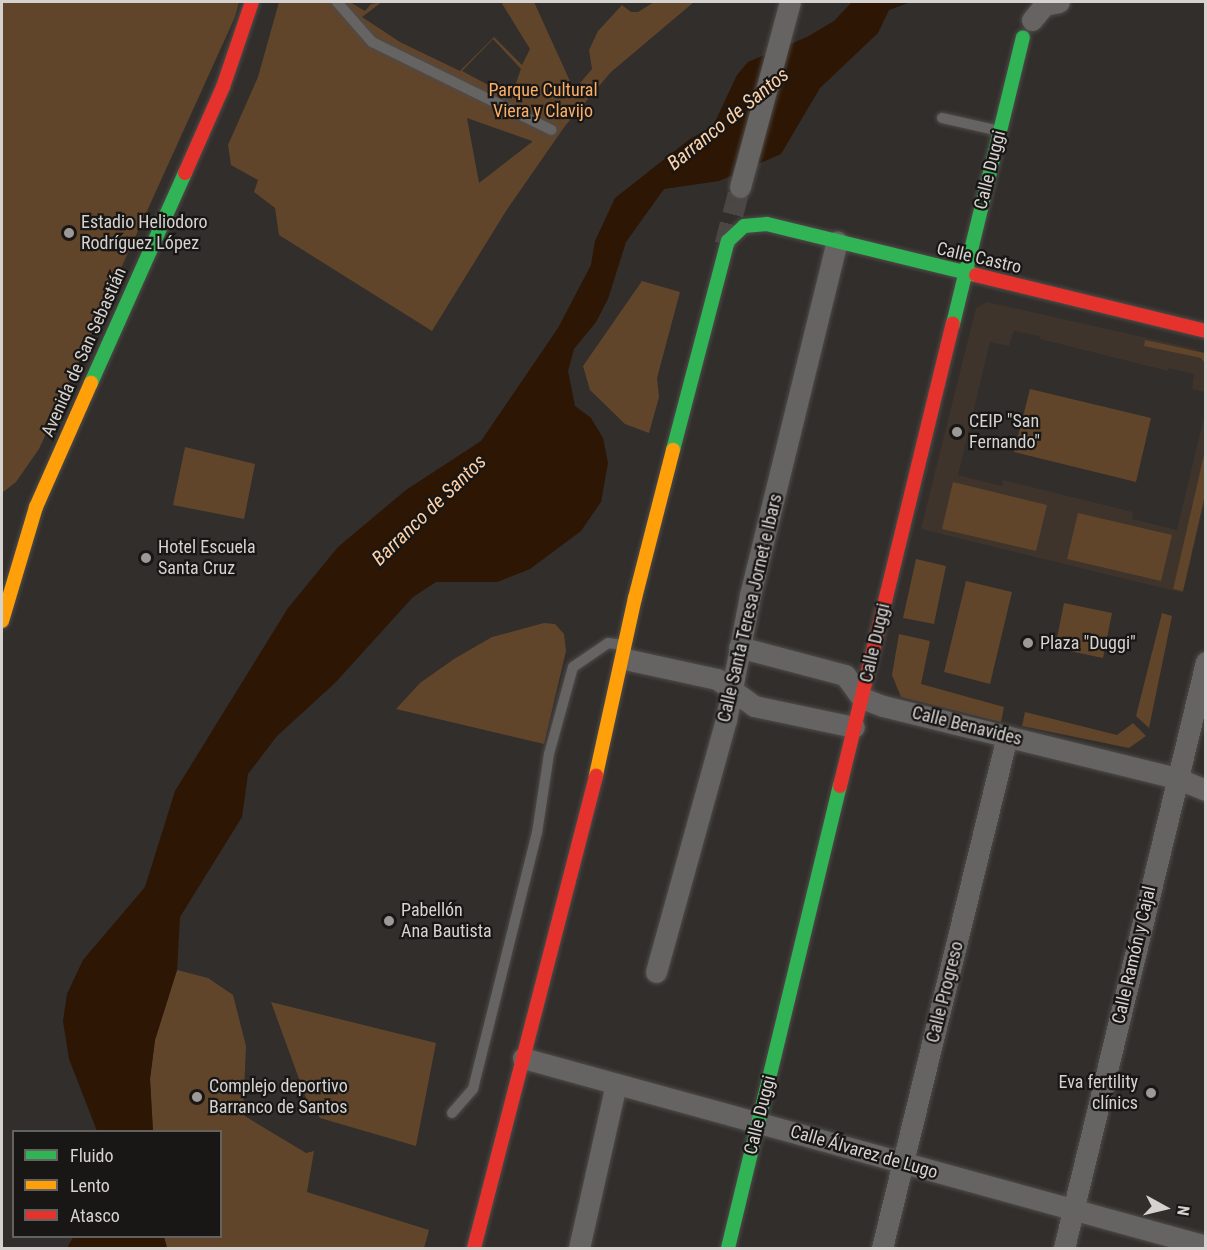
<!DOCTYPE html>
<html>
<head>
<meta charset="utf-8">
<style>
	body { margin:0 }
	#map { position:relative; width:1207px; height:1250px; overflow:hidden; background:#312e2b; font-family:"Roboto Condensed",sans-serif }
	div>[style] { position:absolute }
	.built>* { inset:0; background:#3e342c }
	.green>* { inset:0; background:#61452b }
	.water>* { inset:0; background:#2d1604 }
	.street-tunnel>* { height:21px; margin-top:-10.5px; transform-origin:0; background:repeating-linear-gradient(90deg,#4a4744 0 21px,transparent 0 31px) }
	.roads { filter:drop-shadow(0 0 2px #4e4b49) drop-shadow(0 0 2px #4e4b49) }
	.lane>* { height:10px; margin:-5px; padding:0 5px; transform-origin:5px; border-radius:5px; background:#666462 }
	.street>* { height:21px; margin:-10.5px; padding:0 10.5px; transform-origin:10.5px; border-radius:10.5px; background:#666462 }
	.fast>* { height:14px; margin:-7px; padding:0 7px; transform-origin:7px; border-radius:7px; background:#30b455 }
	.slow>* { height:14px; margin:-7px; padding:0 7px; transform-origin:7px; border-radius:7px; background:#ff9f0a }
	.jam>* { height:14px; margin:-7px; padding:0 7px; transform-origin:7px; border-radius:7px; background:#e5322d }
	.dots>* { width:16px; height:16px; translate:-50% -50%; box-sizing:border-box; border:3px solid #191715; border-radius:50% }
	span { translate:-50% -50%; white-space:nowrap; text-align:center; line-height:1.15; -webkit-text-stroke:4.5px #191715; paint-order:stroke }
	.park-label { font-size:18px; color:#faaf68 }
	.street-label { font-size:18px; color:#d5d2cf }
	.poi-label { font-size:18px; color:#d5d2cf }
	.left { translate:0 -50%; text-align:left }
	.right { translate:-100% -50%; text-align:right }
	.water-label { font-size:20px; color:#fed0a8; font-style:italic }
	.frame { position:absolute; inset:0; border:3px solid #d5d2cf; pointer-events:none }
	.legend { position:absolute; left:12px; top:1130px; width:210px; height:108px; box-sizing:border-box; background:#191715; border:2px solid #64625f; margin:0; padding:8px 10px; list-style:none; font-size:18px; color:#d5d2cf }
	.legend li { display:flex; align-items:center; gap:12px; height:30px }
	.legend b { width:30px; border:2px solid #64625f }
	.north { position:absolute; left:1135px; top:1178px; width:60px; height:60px; -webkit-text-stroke:4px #191715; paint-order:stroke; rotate:98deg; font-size:16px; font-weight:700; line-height:24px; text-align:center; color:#d5d2cf }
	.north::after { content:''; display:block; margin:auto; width:21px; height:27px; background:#d5d2cf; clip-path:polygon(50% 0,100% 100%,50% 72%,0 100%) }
</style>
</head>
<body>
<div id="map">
	<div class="built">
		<i style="clip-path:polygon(987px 302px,1205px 351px,1144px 345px,1201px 358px,1205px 364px,1205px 392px,1192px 389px,1194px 374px,1169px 368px,1168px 371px,1040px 339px,1040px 336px,1014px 331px,1009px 346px,990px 342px,958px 475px,1002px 486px,1003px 480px,1133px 512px,1132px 519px,1177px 530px,1205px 413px,1205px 450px,1174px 585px,1183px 591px,1205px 495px,1205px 500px,1183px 593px,921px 529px,976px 308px)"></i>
	</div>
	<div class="green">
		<i style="clip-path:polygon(2px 2px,239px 2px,235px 17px,39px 449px,16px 482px,2px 493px)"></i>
		<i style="clip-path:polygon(evenodd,279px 2px,350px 2px,365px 11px,371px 4px,382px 2px,362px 17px,400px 42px,460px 71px,494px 37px,522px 65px,530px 49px,501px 2px,534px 2px,574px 90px,592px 69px,589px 50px,598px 31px,622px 5px,631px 12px,638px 12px,654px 2px,694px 2px,611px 72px,565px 126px,506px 211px,432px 331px,279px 235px,275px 208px,254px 192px,258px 180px,231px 165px,228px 145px,258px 77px,279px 2px,493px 39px,521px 69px,511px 97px,462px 71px,493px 39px,279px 2px,467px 118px,532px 141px,532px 142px,479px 183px,467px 118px)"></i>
		<i style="clip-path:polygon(642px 281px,680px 292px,657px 378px,659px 397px,649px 433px,625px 424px,590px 390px,583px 366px)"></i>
		<i style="clip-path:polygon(1145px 340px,1205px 353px,1205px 364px,1201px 358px,1144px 346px)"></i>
		<i style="clip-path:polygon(1030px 389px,1151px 418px,1136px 482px,1014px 452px)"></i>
		<i style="clip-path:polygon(185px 447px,255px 464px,244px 519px,173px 505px)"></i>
		<i style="clip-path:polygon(1205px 450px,1205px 495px,1183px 591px,1173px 589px,1174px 585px)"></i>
		<i style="clip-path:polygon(953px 482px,1047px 505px,1036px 551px,942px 529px)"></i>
		<i style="clip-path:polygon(1078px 513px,1172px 535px,1161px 581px,1067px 559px)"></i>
		<i style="clip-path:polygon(916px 559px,946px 566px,934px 624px,903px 618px)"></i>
		<i style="clip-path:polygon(966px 581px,1012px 592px,990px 684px,944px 672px)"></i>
		<i style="clip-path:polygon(1064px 603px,1112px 613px,1103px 658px,1055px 648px)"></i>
		<i style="clip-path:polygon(1162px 613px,1172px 616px,1149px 728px,1136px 716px)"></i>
		<i style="clip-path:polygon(544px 623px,555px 624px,564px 634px,566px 651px,544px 744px,396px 709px,420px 683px,454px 659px,492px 637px)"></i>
		<i style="clip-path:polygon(899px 634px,930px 641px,921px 684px,1004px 707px,1001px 722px,901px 697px,892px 675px)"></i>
		<i style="clip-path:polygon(1025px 712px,1117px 735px,1133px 723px,1146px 736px,1129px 748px,1022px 726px)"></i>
		<i style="clip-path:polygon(177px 970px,208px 978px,233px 995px,246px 1046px,243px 1115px,306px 1153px,314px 1151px,307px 1192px,429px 1230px,424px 1248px,167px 1248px,164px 1237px,220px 1236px,220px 1132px,153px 1132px,150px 1079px,155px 1040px)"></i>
		<i style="clip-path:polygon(271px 1002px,436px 1043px,416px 1146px,320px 1118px,306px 1098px)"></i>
	</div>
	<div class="water">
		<i style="clip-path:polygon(852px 2px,911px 2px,889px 10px,878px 33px,820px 88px,781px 154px,719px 181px,664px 189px,626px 242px,608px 299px,596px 322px,574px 349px,568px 371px,575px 406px,591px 418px,603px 438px,608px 463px,601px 502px,581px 531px,530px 569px,497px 582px,436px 582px,413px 597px,335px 683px,277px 736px,248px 774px,242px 817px,180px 917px,177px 970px,155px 1040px,150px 1079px,153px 1131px,97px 1131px,69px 1059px,63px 1021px,67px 994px,83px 960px,145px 887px,175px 791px,288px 608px,338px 547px,406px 490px,481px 441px,558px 328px,591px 265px,595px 241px,615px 198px,690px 139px,713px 126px,737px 75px,748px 62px,807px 37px,834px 21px)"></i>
		<i style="clip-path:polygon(74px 1236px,164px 1237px,167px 1248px,67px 1248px)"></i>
	</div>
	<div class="street-tunnel">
		<i style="left:725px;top:244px;width:59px;rotate:-75.3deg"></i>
	</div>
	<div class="roads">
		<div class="lane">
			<i style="left:337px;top:2px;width:53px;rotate:48.8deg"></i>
			<i style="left:372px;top:42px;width:200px;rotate:26.1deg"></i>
			<i style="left:942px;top:118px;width:58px;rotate:12.8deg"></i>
			<i style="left:452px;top:1113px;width:32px;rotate:-49deg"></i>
			<i style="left:473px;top:1089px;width:264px;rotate:-76deg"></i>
			<i style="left:537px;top:833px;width:80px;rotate:-81.4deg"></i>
			<i style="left:549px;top:754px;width:90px;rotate:-74.6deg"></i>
			<i style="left:573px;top:667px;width:42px;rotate:-34.4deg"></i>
			<i style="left:608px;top:643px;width:16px;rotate:7deg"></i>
		</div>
		<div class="street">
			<i style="left:1032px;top:20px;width:19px;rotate:-51deg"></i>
			<i style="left:1044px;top:5px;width:15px;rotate:-11deg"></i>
			<i style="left:740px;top:187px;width:192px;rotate:-74.9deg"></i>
			<i style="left:739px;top:647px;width:110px;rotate:14.8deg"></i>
			<i style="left:845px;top:675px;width:29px;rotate:54deg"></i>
			<i style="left:862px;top:698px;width:22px;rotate:21deg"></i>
			<i style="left:883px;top:706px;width:302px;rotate:13.8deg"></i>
			<i style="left:1176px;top:778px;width:32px;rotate:22deg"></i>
			<i style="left:625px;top:659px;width:94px;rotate:12.3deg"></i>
			<i style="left:717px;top:679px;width:46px;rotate:36.1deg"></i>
			<i style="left:754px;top:706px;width:102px;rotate:11.9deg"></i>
			<i style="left:656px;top:972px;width:262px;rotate:-74.5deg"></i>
			<i style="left:726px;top:720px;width:127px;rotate:-79.1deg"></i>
			<i style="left:750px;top:595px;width:364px;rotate:-76.2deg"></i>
			<i style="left:523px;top:1058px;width:708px;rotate:15.39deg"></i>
			<i style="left:579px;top:1248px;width:168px;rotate:-77.3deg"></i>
			<i style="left:882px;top:1248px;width:527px;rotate:-76.28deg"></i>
			<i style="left:1064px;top:1248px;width:603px;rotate:-76.38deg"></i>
		</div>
		<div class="fast">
			<i style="left:953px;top:324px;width:295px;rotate:-76.3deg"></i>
			<i style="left:91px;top:383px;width:230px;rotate:-65.9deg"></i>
			<i style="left:673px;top:450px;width:216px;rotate:-75.3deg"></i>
			<i style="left:728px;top:241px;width:22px;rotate:-43deg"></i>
			<i style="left:744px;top:226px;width:23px;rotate:-5deg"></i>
			<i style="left:767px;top:224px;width:215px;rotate:13.7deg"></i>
			<i style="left:728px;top:1248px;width:475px;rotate:-76.4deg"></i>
		</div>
		<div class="slow">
			<i style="left:2px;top:621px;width:119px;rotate:-73.4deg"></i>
			<i style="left:36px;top:507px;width:136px;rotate:-66.1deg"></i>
			<i style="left:596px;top:775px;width:181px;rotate:-77.6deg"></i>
			<i style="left:635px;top:598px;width:153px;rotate:-75.6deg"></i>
		</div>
		<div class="jam">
			<i style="left:185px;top:173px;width:94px;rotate:-66.2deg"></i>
			<i style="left:223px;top:87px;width:90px;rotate:-71.2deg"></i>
			<i style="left:976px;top:275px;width:237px;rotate:13.7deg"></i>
			<i style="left:840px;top:786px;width:476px;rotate:-76.3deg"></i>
			<i style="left:474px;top:1248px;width:488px;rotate:-75.5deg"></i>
		</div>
	</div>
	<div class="dots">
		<i style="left:69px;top:233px;background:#9c9996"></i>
		<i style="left:957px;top:432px;background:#9c9996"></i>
		<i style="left:146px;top:558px;background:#9c9996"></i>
		<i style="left:1028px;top:643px;background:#9c9996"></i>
		<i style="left:389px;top:921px;background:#9c9996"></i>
		<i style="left:1151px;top:1093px;background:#9c9996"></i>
		<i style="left:197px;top:1097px;background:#9c9996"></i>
	</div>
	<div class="park-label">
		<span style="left:543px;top:101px">Parque Cultural<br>Viera y Clavijo</span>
	</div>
	<div class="street-label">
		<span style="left:990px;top:170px;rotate:-76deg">Calle Duggi</span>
		<span style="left:979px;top:258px;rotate:13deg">Calle Castro</span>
		<span style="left:84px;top:352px;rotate:-66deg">Avenida de San Sebastián</span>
		<span style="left:750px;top:608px;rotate:-77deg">Calle Santa Teresa Jornet e Ibars</span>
		<span style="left:875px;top:643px;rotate:-77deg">Calle Duggi</span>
		<span style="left:967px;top:726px;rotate:14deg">Calle Benavides</span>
		<span style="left:1134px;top:955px;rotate:-77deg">Calle Ramón y Cajal</span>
		<span style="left:945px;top:992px;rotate:-76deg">Calle Progreso</span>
		<span style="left:760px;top:1115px;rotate:-76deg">Calle Duggi</span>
		<span style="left:864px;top:1152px;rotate:16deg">Calle Álvarez de Lugo</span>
	</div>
	<div class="poi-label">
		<span class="left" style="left:81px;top:233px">Estadio Heliodoro<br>Rodríguez López</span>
		<span class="left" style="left:969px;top:432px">CEIP "San<br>Fernando"</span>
		<span class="left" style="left:158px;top:558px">Hotel Escuela<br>Santa Cruz</span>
		<span class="left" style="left:1040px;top:643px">Plaza "Duggi"</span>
		<span class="left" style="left:401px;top:921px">Pabellón<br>Ana Bautista</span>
		<span class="right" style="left:1138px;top:1093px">Eva fertility<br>clínics</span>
		<span class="left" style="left:209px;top:1097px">Complejo deportivo<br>Barranco de Santos</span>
	</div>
	<div class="water-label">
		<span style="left:728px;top:119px;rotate:-39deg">Barranco de Santos</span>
		<span style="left:429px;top:510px;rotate:-44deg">Barranco de Santos</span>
	</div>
	<div class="frame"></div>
	<ul class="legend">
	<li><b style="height:8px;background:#30b455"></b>Fluido</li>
	<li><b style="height:8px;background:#ff9f0a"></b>Lento</li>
	<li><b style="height:8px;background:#e5322d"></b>Atasco</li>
	</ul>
	<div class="north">N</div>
</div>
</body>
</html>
